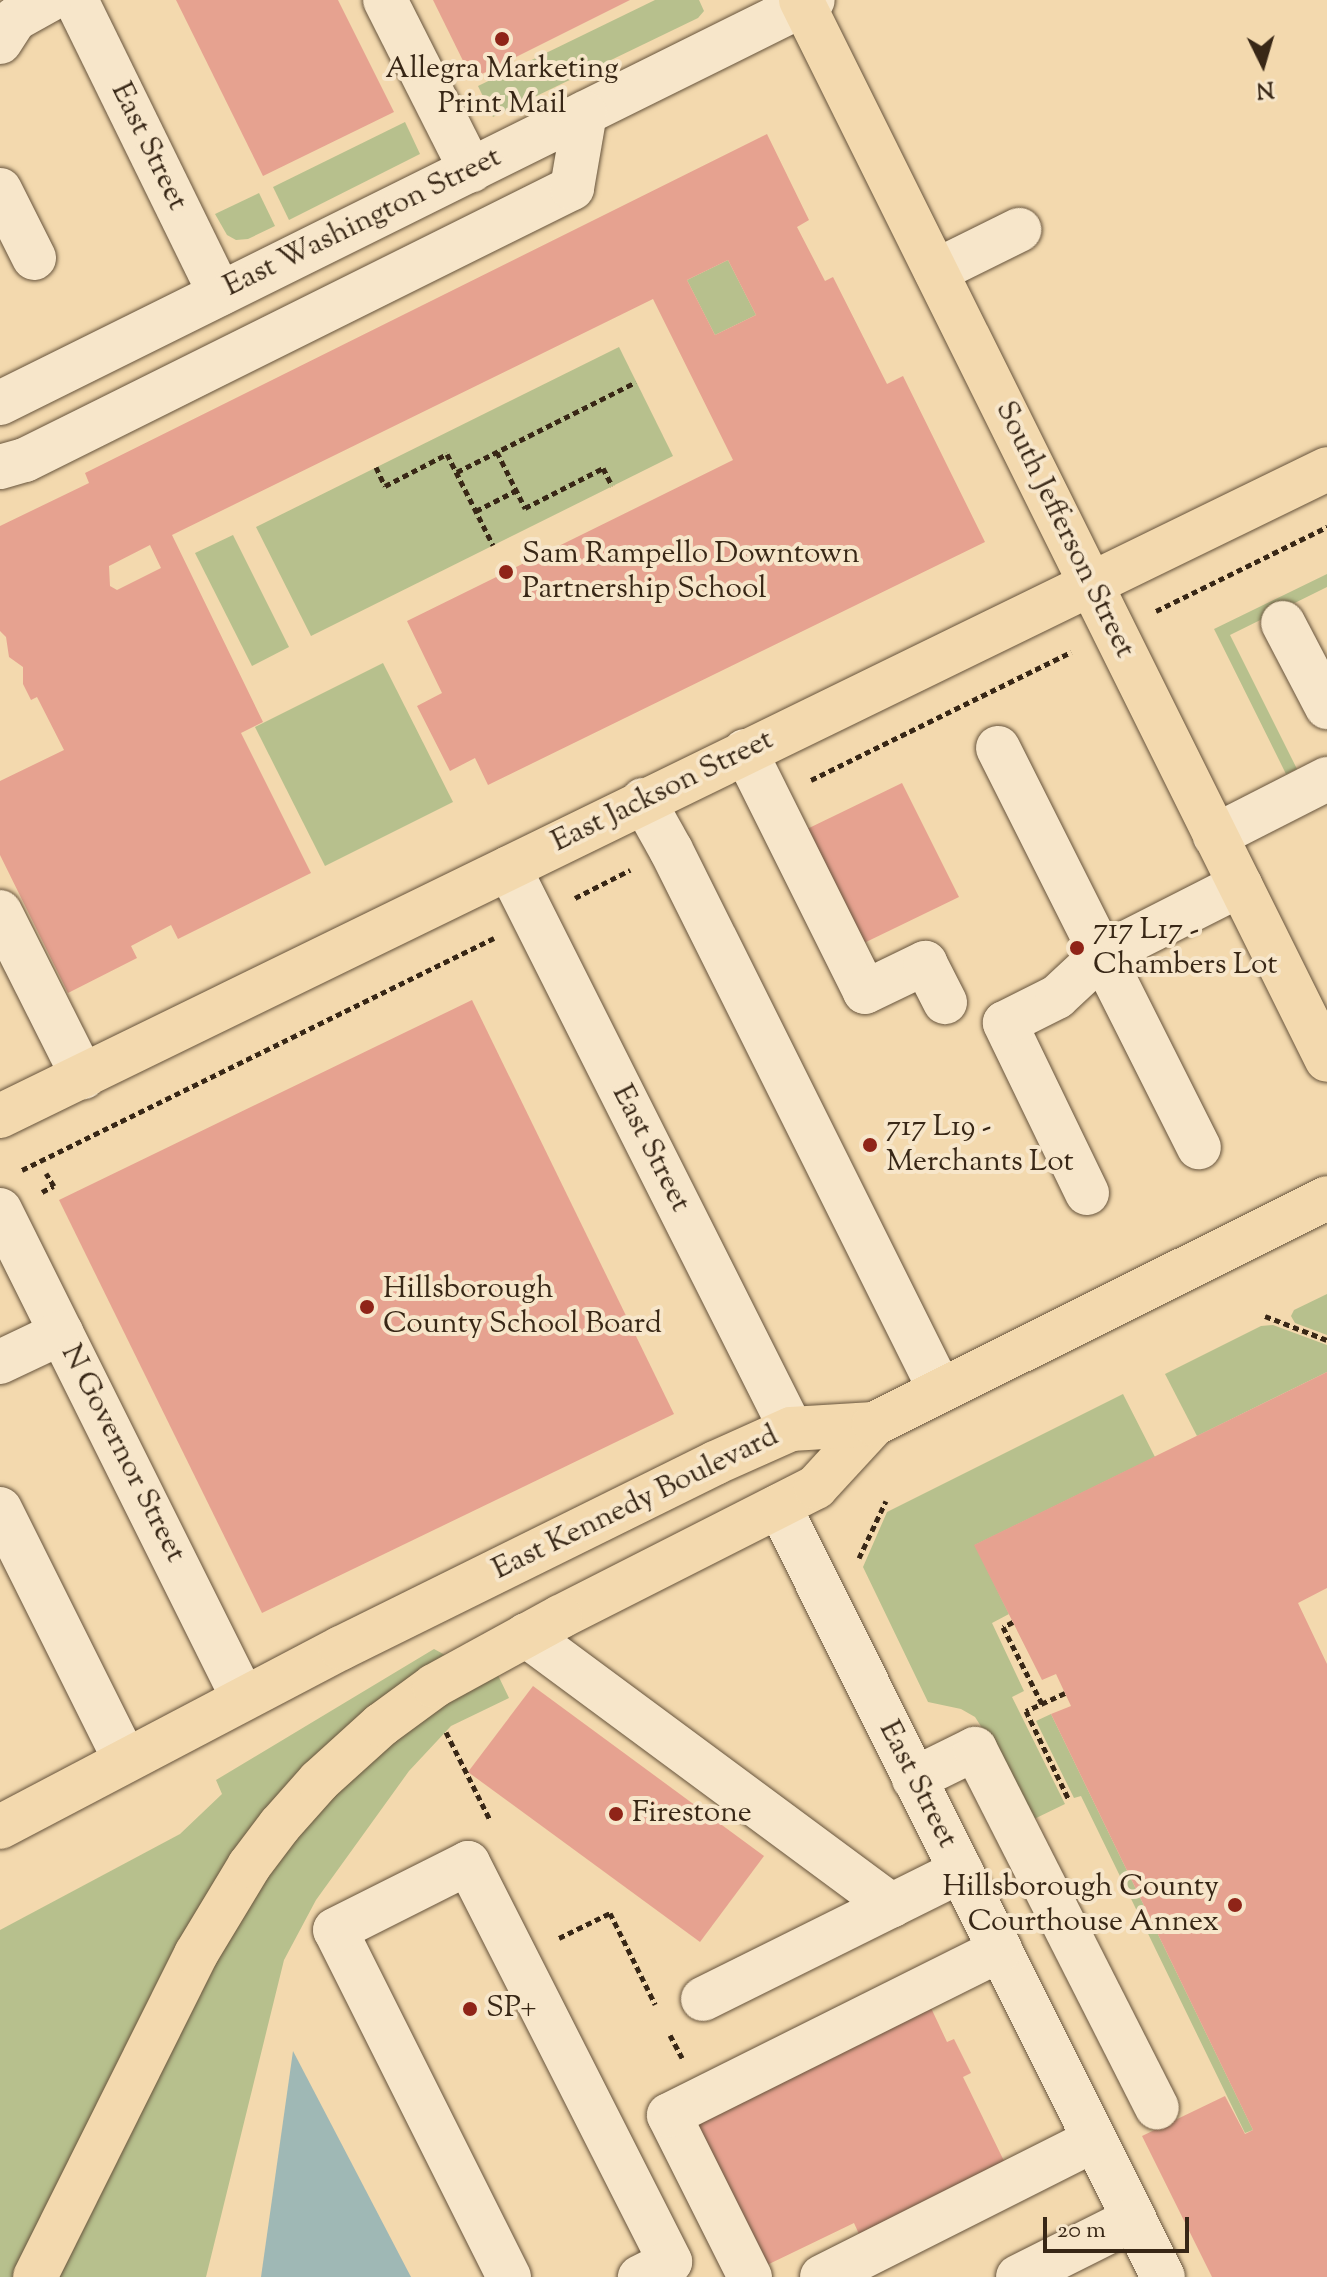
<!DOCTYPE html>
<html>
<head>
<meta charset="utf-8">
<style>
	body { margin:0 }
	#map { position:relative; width:1327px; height:2277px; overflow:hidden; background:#f3d9ae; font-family:"Sorts Mill Goudy",serif }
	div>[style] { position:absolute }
	.green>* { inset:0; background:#b7c08d }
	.water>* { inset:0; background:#9fb8b5 }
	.building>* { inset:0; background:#e6a290 }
	.path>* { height:5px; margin-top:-2.5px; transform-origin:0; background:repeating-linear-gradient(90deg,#382716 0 6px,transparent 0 10px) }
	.roads { filter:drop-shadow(0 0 2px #67543c) drop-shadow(0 0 2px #67543c) }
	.minor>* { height:44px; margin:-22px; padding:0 22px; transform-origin:22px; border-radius:22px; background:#f7e6ca }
	.major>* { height:44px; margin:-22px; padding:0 22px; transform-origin:22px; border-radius:22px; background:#f3d9ae }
	.highway>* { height:44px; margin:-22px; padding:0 22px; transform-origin:22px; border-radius:22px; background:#f3d9ae }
	.dots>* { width:22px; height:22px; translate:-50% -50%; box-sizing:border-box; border:4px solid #f7e6ca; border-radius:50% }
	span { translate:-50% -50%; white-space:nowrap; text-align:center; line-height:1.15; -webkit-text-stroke:8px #f7e6ca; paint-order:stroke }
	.poi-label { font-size:30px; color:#382716 }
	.left { translate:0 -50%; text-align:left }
	.right { translate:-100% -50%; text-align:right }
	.street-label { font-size:30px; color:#382716 }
	.north { position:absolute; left:1223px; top:24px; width:80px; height:80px; -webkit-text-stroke:6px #f7e6ca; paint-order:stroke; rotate:175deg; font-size:22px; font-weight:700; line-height:32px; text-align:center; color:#382716 }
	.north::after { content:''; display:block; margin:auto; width:28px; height:36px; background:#382716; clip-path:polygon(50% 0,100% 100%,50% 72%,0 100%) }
	.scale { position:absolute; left:1043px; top:2217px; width:146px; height:36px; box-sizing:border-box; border:4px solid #382716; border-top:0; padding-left:10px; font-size:24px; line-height:28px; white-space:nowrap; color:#382716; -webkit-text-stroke:6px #f7e6ca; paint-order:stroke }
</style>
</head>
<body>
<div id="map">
	<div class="green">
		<i style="clip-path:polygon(655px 0,699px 0,704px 11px,698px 18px,493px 117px,478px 86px)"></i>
		<i style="clip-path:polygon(405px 122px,420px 154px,289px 220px,273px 187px)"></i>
		<i style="clip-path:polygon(259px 193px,275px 226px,248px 239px,236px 240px,227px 235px,215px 214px)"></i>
		<i style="clip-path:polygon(728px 260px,756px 315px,715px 335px,687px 280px)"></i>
		<i style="clip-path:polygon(619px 347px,673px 456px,311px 636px,256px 527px)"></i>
		<i style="clip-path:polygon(233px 535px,289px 647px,252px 666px,195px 553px)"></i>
		<i style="clip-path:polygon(1327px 574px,1327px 587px,1230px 635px,1297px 769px,1286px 774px,1214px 629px)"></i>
		<i style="clip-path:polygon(383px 663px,453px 802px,325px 866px,255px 727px)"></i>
		<i style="clip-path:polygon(1327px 1294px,1327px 1335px,1295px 1323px,1291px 1316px,1294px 1310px)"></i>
		<i style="clip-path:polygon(1273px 1325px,1327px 1345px,1327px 1372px,1197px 1436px,1165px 1374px,1261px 1326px)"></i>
		<i style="clip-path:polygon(1123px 1394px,1155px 1457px,975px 1545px,1009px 1614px,992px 1623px,1024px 1691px,1012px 1697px,1065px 1804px,1030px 1821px,993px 1745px,975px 1717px,961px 1709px,928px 1702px,863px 1567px,887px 1512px)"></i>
		<i style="clip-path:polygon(434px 1649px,482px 1675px,495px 1669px,509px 1698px,451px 1726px,409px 1771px,316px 1900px,284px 1960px,206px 2277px,0 2277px,0 1930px,180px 1834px,222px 1794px,216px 1780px)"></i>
		<i style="clip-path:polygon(1051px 1714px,1253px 2130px,1245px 2133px,1081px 1796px,1074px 1798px,1036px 1721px)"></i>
	</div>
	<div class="water">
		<i style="clip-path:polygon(293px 2051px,411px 2277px,261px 2277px)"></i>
	</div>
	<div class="building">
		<i style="clip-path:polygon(176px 0,338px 0,394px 112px,263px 176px)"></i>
		<i style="clip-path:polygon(433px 0,630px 0,472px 79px)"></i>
		<i style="clip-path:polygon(evenodd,767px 134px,809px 220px,797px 227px,825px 281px,833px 277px,887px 384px,903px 376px,985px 542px,488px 785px,475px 758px,450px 771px,417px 706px,442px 693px,407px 621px,733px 460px,653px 299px,172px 535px,263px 722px,241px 733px,311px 873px,178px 939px,171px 925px,131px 946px,137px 958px,68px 993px,0 855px,0 781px,64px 750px,37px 697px,31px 700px,23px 684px,23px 667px,9px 657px,6px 637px,0 631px,0 526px,89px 483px,85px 473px,767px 134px,728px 260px,756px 315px,715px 335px,687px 280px,728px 260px,767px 134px,150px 545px,161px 568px,117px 590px,110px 586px,109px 566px,150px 545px)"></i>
		<i style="clip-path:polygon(902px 783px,959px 897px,864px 943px,807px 829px)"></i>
		<i style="clip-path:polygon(472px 1000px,674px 1414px,262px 1613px,59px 1200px)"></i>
		<i style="clip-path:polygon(1327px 1372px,1327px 1588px,1298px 1603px,1327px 1664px,1327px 2277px,1212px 2277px,1142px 2136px,1225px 2096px,1245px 2134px,1253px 2130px,1051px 1714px,1071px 1706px,1056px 1674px,1042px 1680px,974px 1545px)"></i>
		<i style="clip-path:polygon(533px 1686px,764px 1856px,700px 1942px,468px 1772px)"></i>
		<i style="clip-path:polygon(924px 1993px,947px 2042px,954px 2039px,971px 2073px,963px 2077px,1005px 2163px,859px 2234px,854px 2223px,767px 2265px,694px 2117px)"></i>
	</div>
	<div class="path">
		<i style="left:497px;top:452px;width:63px;rotate:63.4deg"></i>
		<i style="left:525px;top:508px;width:88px;rotate:-27.1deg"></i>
		<i style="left:603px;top:468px;width:20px;rotate:63deg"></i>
		<i style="left:376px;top:467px;width:21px;rotate:65deg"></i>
		<i style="left:385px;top:486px;width:70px;rotate:-27.3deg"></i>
		<i style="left:447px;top:454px;width:102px;rotate:63.2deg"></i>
		<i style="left:457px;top:472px;width:200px;rotate:-26.7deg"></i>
		<i style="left:476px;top:511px;width:46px;rotate:-27.1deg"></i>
		<i style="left:1156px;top:611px;width:191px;rotate:-26.2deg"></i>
		<i style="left:811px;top:780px;width:290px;rotate:-26.2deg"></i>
		<i style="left:575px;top:898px;width:62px;rotate:-27deg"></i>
		<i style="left:22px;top:1170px;width:526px;rotate:-26.18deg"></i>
		<i style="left:42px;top:1192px;width:13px;rotate:-27deg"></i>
		<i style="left:54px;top:1186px;width:15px;rotate:-122deg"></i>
		<i style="left:1265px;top:1316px;width:66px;rotate:21.2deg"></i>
		<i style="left:859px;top:1558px;width:63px;rotate:-64.7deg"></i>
		<i style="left:1013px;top:1622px;width:11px;rotate:153deg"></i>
		<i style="left:1003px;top:1627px;width:86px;rotate:63.1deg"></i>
		<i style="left:1065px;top:1693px;width:43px;rotate:155.2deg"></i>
		<i style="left:1026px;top:1711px;width:99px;rotate:64.2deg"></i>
		<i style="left:446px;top:1732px;width:98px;rotate:63.4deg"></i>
		<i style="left:559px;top:1938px;width:57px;rotate:-26.1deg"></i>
		<i style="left:610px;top:1913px;width:102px;rotate:63.7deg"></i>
		<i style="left:670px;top:2035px;width:26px;rotate:62deg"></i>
	</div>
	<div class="roads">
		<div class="minor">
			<i style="left:76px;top:0;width:327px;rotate:63.9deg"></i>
			<i style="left:385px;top:0;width:191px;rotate:63.2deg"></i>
			<i style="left:0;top:42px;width:27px;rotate:-57deg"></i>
			<i style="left:15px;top:19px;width:39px;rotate:-29deg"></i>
			<i style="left:0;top:190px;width:76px;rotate:63.4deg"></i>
			<i style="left:936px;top:271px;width:93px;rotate:-26.3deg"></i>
			<i style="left:0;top:403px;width:907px;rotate:-26.37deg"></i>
			<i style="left:0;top:467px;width:26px;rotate:-16deg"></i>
			<i style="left:25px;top:460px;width:611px;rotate:-26.44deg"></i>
			<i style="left:572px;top:188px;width:76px;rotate:-80.2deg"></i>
			<i style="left:1283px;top:623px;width:95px;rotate:62.4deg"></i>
			<i style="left:998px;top:748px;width:447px;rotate:63.3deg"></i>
			<i style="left:745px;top:751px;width:269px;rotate:63.5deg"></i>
			<i style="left:865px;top:992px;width:67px;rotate:-25.8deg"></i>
			<i style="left:925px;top:963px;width:44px;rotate:62.9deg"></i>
			<i style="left:643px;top:800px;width:57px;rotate:60.8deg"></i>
			<i style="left:671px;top:850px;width:603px;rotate:63.52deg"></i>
			<i style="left:1215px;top:836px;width:126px;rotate:-27deg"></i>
			<i style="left:509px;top:868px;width:628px;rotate:63.31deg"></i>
			<i style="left:0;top:912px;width:185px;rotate:63.3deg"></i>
			<i style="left:1087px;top:1193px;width:189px;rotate:-115.8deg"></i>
			<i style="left:1005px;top:1023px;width:58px;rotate:-26.6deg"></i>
			<i style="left:1057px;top:997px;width:62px;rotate:-43deg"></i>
			<i style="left:1102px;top:955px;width:155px;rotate:-26.9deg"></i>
			<i style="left:0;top:1210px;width:545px;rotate:63.53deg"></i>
			<i style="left:0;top:1362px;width:68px;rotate:-25.4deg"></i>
			<i style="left:779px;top:1506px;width:861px;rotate:63.52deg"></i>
			<i style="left:0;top:1509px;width:280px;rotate:63.5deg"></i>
			<i style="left:526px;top:1635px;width:455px;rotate:36.5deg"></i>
			<i style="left:914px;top:1779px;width:68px;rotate:-26.2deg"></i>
			<i style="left:975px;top:1749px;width:402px;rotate:63.1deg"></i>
			<i style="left:703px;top:1999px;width:288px;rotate:-26.4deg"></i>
			<i style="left:509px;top:2277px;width:388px;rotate:-116.6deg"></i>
			<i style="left:335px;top:1930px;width:149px;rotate:-26.7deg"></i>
			<i style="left:468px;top:1863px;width:447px;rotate:63.1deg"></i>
			<i style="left:670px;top:2262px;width:34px;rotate:153deg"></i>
			<i style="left:750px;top:2277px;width:181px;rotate:-116.6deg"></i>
			<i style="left:669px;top:2115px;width:370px;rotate:-26.5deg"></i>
			<i style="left:822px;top:2277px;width:305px;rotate:-26.7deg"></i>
			<i style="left:1018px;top:2277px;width:130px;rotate:-26.6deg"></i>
		</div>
		<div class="major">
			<i style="left:801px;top:0;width:1183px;rotate:63.61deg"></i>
			<i style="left:0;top:1116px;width:1476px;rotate:-25.99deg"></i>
			<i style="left:560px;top:1617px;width:287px;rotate:-26.9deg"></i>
			<i style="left:816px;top:1487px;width:86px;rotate:-47.4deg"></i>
			<i style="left:0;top:1827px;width:385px;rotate:-27.7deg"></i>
			<i style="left:341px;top:1648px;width:417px;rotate:-26.3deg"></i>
			<i style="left:715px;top:1463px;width:83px;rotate:-24.1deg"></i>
			<i style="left:791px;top:1429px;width:83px;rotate:-3.4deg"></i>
			<i style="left:874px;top:1424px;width:506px;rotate:-26.51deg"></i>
		</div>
		<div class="highway">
			<i style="left:35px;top:2277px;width:361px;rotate:-63.5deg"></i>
			<i style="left:196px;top:1954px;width:103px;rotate:-58.9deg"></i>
			<i style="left:249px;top:1866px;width:51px;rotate:-52.9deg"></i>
			<i style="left:280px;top:1825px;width:59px;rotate:-48.4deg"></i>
			<i style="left:319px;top:1781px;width:84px;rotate:-42.1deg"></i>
			<i style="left:381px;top:1725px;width:66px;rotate:-36.3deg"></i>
			<i style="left:434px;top:1686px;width:144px;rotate:-28.7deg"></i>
		</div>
	</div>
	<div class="dots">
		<i style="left:502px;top:39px;background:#8f2418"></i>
		<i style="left:506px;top:572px;background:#8f2418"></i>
		<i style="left:1077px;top:948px;background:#8f2418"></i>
		<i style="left:870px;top:1145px;background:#8f2418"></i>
		<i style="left:367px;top:1307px;background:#8f2418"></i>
		<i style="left:616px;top:1814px;background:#8f2418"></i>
		<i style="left:1235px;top:1905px;background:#8f2418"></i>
		<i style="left:470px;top:2009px;background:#8f2418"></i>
	</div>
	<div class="poi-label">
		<span style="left:502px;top:87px">Allegra Marketing<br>Print Mail</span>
		<span class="left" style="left:522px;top:572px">Sam Rampello Downtown<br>Partnership School</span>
		<span class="left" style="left:1093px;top:948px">717 L17 -<br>Chambers Lot</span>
		<span class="left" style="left:886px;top:1145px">717 L19 -<br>Merchants Lot</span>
		<span class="left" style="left:383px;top:1307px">Hillsborough<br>County School Board</span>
		<span class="left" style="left:632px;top:1814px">Firestone</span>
		<span class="right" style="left:1219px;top:1905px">Hillsborough County<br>Courthouse Annex</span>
		<span class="left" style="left:486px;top:2009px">SP+</span>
	</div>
	<div class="street-label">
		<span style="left:148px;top:147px;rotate:64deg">East Street</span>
		<span style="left:363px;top:223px;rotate:-26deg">East Washington Street</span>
		<span style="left:1064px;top:530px;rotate:64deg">South Jefferson Street</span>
		<span style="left:663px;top:792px;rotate:-26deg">East Jackson Street</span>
		<span style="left:650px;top:1149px;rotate:63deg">East Street</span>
		<span style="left:122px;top:1454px;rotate:63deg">N Governor Street</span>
		<span style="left:636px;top:1504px;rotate:-26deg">East Kennedy Boulevard</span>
		<span style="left:917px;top:1785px;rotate:63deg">East Street</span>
	</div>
	<div class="north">N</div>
	<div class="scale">20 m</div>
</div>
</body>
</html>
